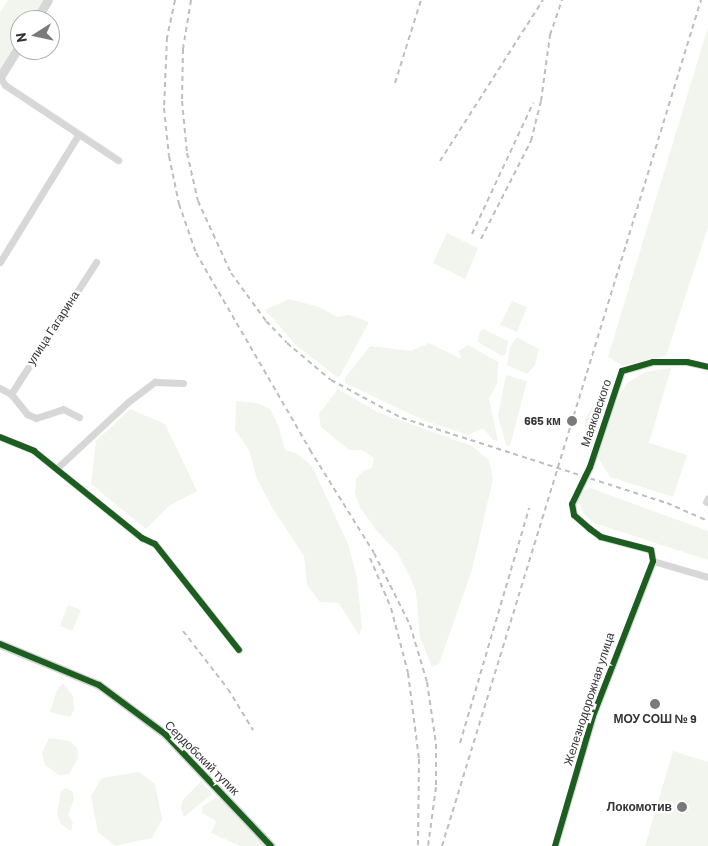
<!DOCTYPE html>
<html>
<head>
<meta charset="utf-8">
<style>
	body { margin:0 }
	#map { position:relative; width:708px; height:846px; overflow:hidden; background:#fff; font-family:Barlow,sans-serif }
	div>[style] { position:absolute }
	.green>* { inset:0; background:#f1f5ed }
	.minor>* { height:7px; margin:-3.5px; padding:0 3.5px; transform-origin:3.5px; border-radius:3.5px; background:#d7d7d7 }
	.tertiary>* { height:9px; margin:-4.5px; padding:0 4.5px; transform-origin:4.5px; border-radius:4.5px; background:#d7d7d7 }
	.rail>* { height:2px; margin-top:-1px; transform-origin:0; background:repeating-linear-gradient(90deg,#bebebe 0 5px,transparent 0 9px) }
	.cycleway>* { height:6px; margin:-3px; padding:0 3px; transform-origin:3px; border-radius:3px; background:#1b5e20 }
	.dots>* { width:14px; height:14px; translate:-50% -50%; box-sizing:border-box; border:2px solid #fff; border-radius:50% }
	span { translate:-50% -50%; white-space:nowrap; text-align:center; line-height:1.15; -webkit-text-stroke:5px #fff; paint-order:stroke }
	.street-label { font-size:12px; color:#333 }
	.poi-label { font-size:12px; color:#333; font-weight:700 }
	.right { translate:-100% -50%; text-align:right }
	.north { position:absolute; left:10px; top:10px; width:50px; height:50px; box-sizing:border-box; background:#fff; border:1px solid #adadad; border-radius:50%; rotate:260deg; font-size:14px; font-weight:700; line-height:20px; text-align:center; color:#333 }
	.north::after { content:''; display:block; margin:auto; width:18px; height:22px; background:#7a7a7a; clip-path:polygon(50% 0,100% 100%,50% 72%,0 100%) }
</style>
</head>
<body>
<div id="map">
	<div class="green">
		<i style="clip-path:polygon(8px 0,48px 0,36px 20px,20px 20px,20px 45px,0 77px,0 12px)"></i>
		<i style="clip-path:polygon(708px 27px,708px 227px,666px 356px,624px 366px,608px 357px)"></i>
		<i style="clip-path:polygon(447px 233px,478px 248px,465px 279px,433px 263px)"></i>
		<i style="clip-path:polygon(289px 299px,319px 307px,337px 317px,349px 315px,369px 322px,340px 376px,337px 377px,297px 346px,265px 310px)"></i>
		<i style="clip-path:polygon(512px 301px,527px 307px,517px 332px,500px 325px)"></i>
		<i style="clip-path:polygon(483px 329px,508px 341px,506px 354px,502px 356px,478px 342px,479px 333px)"></i>
		<i style="clip-path:polygon(517px 337px,539px 349px,535px 365px,527px 374px,507px 365px,510px 347px)"></i>
		<i style="clip-path:polygon(429px 343px,461px 359px,459px 351px,468px 345px,498px 362px,497px 384px,489px 399px,498px 441px,493px 440px,483px 428px,468px 435px,423px 420px,345px 383px,345px 378px,370px 346px,411px 351px)"></i>
		<i style="clip-path:polygon(671px 368px,649px 443px,687px 455px,673px 497px,610px 477px,597px 456px,614px 406px,627px 383px,645px 372px)"></i>
		<i style="clip-path:polygon(506px 375px,527px 381px,510px 446px,506px 445px,498px 416px)"></i>
		<i style="clip-path:polygon(338px 389px,377px 412px,472px 446px,489px 460px,493px 479px,472px 570px,439px 664px,432px 667px,420px 638px,416px 591px,410px 577px,397px 552px,376px 530px,360px 507px,355px 493px,356px 479px,363px 471px,372px 468px,374px 458px,362px 450px,349px 450px,321px 427px,319px 414px)"></i>
		<i style="clip-path:polygon(602px 389px,605px 392px,603px 415px,591px 449px,585px 439px,585px 420px)"></i>
		<i style="clip-path:polygon(236px 401px,257px 403px,270px 409px,279px 427px,285px 450px,296px 453px,312px 466px,348px 544px,357px 578px,362px 628px,359px 635px,339px 603px,320px 602px,307px 585px,304px 556px,272px 507px,257px 479px,249px 450px,235px 430px)"></i>
		<i style="clip-path:polygon(130px 409px,165px 424px,197px 491px,169px 506px,146px 529px,91px 484px,96px 441px)"></i>
		<i style="clip-path:polygon(590px 488px,708px 531px,708px 560px,594px 523px,584px 514px,578px 500px,583px 491px)"></i>
		<i style="clip-path:polygon(68px 605px,81px 610px,72px 631px,60px 626px)"></i>
		<i style="clip-path:polygon(63px 683px,73px 696px,74px 710px,70px 717px,50px 712px,57px 690px)"></i>
		<i style="clip-path:polygon(49px 738px,70px 741px,77px 748px,78px 758px,69px 774px,59px 775px,45px 765px,42px 753px)"></i>
		<i style="clip-path:polygon(673px 751px,708px 762px,708px 846px,645px 846px)"></i>
		<i style="clip-path:polygon(139px 772px,155px 784px,162px 819px,152px 838px,115px 846px,98px 832px,91px 796px,102px 778px)"></i>
		<i style="clip-path:polygon(201px 781px,212px 794px,184px 817px,181px 808px,182px 801px)"></i>
		<i style="clip-path:polygon(66px 788px,73px 792px,74px 800px,68px 815px,73px 823px,71px 831px,61px 824px,57px 814px,61px 791px)"></i>
		<i style="clip-path:polygon(215px 798px,220px 798px,266px 846px,240px 846px,211px 833px,216px 821px,202px 813px,202px 807px)"></i>
	</div>
	<div class="minor">
		<i style="left:0;top:77px;width:9px;rotate:58deg"></i>
		<i style="left:5px;top:85px;width:136px;rotate:33.6deg"></i>
		<i style="left:0;top:262px;width:149px;rotate:-58.4deg"></i>
		<i style="left:0;top:388px;width:13px;rotate:29deg"></i>
		<i style="left:11px;top:394px;width:26px;rotate:51deg"></i>
		<i style="left:27px;top:414px;width:10px;rotate:24deg"></i>
		<i style="left:36px;top:418px;width:28px;rotate:-18deg"></i>
		<i style="left:63px;top:409px;width:18px;rotate:27deg"></i>
		<i style="left:11px;top:394px;width:157px;rotate:-57.2deg"></i>
		<i style="left:0;top:437px;width:37px;rotate:22deg"></i>
		<i style="left:34px;top:451px;width:139px;rotate:38.9deg"></i>
		<i style="left:142px;top:538px;width:14px;rotate:25deg"></i>
		<i style="left:155px;top:544px;width:135px;rotate:51.6deg"></i>
		<i style="left:57px;top:468px;width:97px;rotate:-42.9deg"></i>
		<i style="left:128px;top:402px;width:34px;rotate:-37deg"></i>
		<i style="left:155px;top:382px;width:28px;rotate:2deg"></i>
		<i style="left:706px;top:502px;width:4px;rotate:-63deg"></i>
		<i style="left:653px;top:561px;width:11px;rotate:-100deg"></i>
		<i style="left:651px;top:550px;width:52px;rotate:-165.4deg"></i>
		<i style="left:601px;top:537px;width:14px;rotate:-144deg"></i>
		<i style="left:590px;top:529px;width:21px;rotate:-139deg"></i>
		<i style="left:574px;top:515px;width:11px;rotate:-100deg"></i>
		<i style="left:572px;top:504px;width:41px;rotate:-64.1deg"></i>
		<i style="left:590px;top:467px;width:101px;rotate:-71.6deg"></i>
		<i style="left:622px;top:371px;width:32px;rotate:-16deg"></i>
		<i style="left:653px;top:362px;width:34px"></i>
		<i style="left:687px;top:362px;width:22px;rotate:13deg"></i>
		<i style="left:653px;top:561px;width:57px;rotate:16.2deg"></i>
		<i style="left:555px;top:846px;width:135px;rotate:-73.7deg"></i>
		<i style="left:593px;top:716px;width:166px;rotate:-68.8deg"></i>
	</div>
	<div class="tertiary">
		<i style="left:36px;top:20px;width:23px;rotate:-59deg"></i>
		<i style="left:0;top:77px;width:38px;rotate:-58deg"></i>
		<i style="left:0;top:644px;width:107px;rotate:22.5deg"></i>
		<i style="left:99px;top:685px;width:82px;rotate:36.6deg"></i>
		<i style="left:165px;top:734px;width:154px;rotate:46.6deg"></i>
	</div>
	<div class="rail">
		<i style="left:175px;top:0;width:38px;rotate:102deg"></i>
		<i style="left:167px;top:37px;width:71px;rotate:92.4deg"></i>
		<i style="left:164px;top:108px;width:48px;rotate:84.1deg"></i>
		<i style="left:169px;top:156px;width:49px;rotate:78.2deg"></i>
		<i style="left:179px;top:204px;width:52px;rotate:70.9deg"></i>
		<i style="left:196px;top:253px;width:228px;rotate:59.9deg"></i>
		<i style="left:310px;top:450px;width:121px;rotate:58.1deg"></i>
		<i style="left:374px;top:553px;width:80px;rotate:63.4deg"></i>
		<i style="left:410px;top:625px;width:59px;rotate:73.4deg"></i>
		<i style="left:427px;top:682px;width:63px;rotate:81.7deg"></i>
		<i style="left:436px;top:744px;width:43px;rotate:90deg"></i>
		<i style="left:436px;top:787px;width:60px;rotate:97.7deg"></i>
		<i style="left:191px;top:0;width:50px;rotate:99.3deg"></i>
		<i style="left:183px;top:49px;width:52px;rotate:91.1deg"></i>
		<i style="left:182px;top:101px;width:52px;rotate:84.5deg"></i>
		<i style="left:187px;top:153px;width:49px;rotate:77.1deg"></i>
		<i style="left:198px;top:201px;width:79px;rotate:65.4deg"></i>
		<i style="left:231px;top:273px;width:59px;rotate:53.9deg"></i>
		<i style="left:266px;top:321px;width:30px;rotate:46deg"></i>
		<i style="left:287px;top:343px;width:57px;rotate:40.1deg"></i>
		<i style="left:331px;top:380px;width:81px;rotate:28.2deg"></i>
		<i style="left:402px;top:418px;width:278px;rotate:17.8deg"></i>
		<i style="left:667px;top:503px;width:45px;rotate:23.7deg"></i>
		<i style="left:395px;top:83px;width:87px;rotate:-72.6deg"></i>
		<i style="left:440px;top:161px;width:191px;rotate:-57.4deg"></i>
		<i style="left:472px;top:234px;width:145px;rotate:-65deg"></i>
		<i style="left:481px;top:239px;width:110px;rotate:-63deg"></i>
		<i style="left:531px;top:141px;width:41px;rotate:-76deg"></i>
		<i style="left:541px;top:101px;width:67px;rotate:-82.2deg"></i>
		<i style="left:550px;top:35px;width:37px;rotate:-71deg"></i>
		<i style="left:370px;top:558px;width:54px;rotate:67.2deg"></i>
		<i style="left:391px;top:608px;width:67px;rotate:75.3deg"></i>
		<i style="left:408px;top:673px;width:87px;rotate:82.7deg"></i>
		<i style="left:419px;top:759px;width:87px;rotate:90.7deg"></i>
		<i style="left:183px;top:631px;width:73px;rotate:52.2deg"></i>
		<i style="left:228px;top:689px;width:48px;rotate:58.6deg"></i>
		<i style="left:460px;top:743px;width:245px;rotate:-73.6deg"></i>
		<i style="left:442px;top:846px;width:885px;rotate:-72.98deg"></i>
	</div>
	<div class="cycleway">
		<i style="left:0;top:437px;width:37px;rotate:22deg"></i>
		<i style="left:34px;top:451px;width:139px;rotate:38.9deg"></i>
		<i style="left:142px;top:538px;width:14px;rotate:25deg"></i>
		<i style="left:155px;top:544px;width:135px;rotate:51.6deg"></i>
		<i style="left:0;top:644px;width:107px;rotate:22.5deg"></i>
		<i style="left:99px;top:685px;width:82px;rotate:36.6deg"></i>
		<i style="left:165px;top:734px;width:154px;rotate:46.6deg"></i>
		<i style="left:555px;top:846px;width:135px;rotate:-73.7deg"></i>
		<i style="left:593px;top:716px;width:166px;rotate:-68.8deg"></i>
		<i style="left:653px;top:561px;width:11px;rotate:-100deg"></i>
		<i style="left:651px;top:550px;width:52px;rotate:-165.4deg"></i>
		<i style="left:601px;top:537px;width:14px;rotate:-144deg"></i>
		<i style="left:590px;top:529px;width:21px;rotate:-139deg"></i>
		<i style="left:574px;top:515px;width:11px;rotate:-100deg"></i>
		<i style="left:572px;top:504px;width:41px;rotate:-64.1deg"></i>
		<i style="left:590px;top:467px;width:101px;rotate:-71.6deg"></i>
		<i style="left:622px;top:371px;width:32px;rotate:-16deg"></i>
		<i style="left:653px;top:362px;width:34px"></i>
		<i style="left:687px;top:362px;width:22px;rotate:13deg"></i>
	</div>
	<div class="dots">
		<i style="left:572px;top:421px;background:#7a7a7a"></i>
		<i style="left:655px;top:704px;background:#7a7a7a"></i>
		<i style="left:682px;top:807px;background:#7a7a7a"></i>
	</div>
	<div class="street-label">
		<span style="left:53px;top:328px;rotate:-57deg">улица Гагарина</span>
		<span style="left:596px;top:413px;rotate:-71deg">Маяковского</span>
		<span style="left:589px;top:699px;rotate:-72deg">Железнодорожная улица</span>
		<span style="left:202px;top:758px;rotate:45deg">Сердобский тупик</span>
	</div>
	<div class="poi-label">
		<span class="right" style="left:561px;top:421px">665 км</span>
		<span style="left:655px;top:719px">МОУ СОШ № 9</span>
		<span class="right" style="left:672px;top:807px">Локомотив</span>
	</div>
	<div class="north">N</div>
</div>
</body>
</html>
